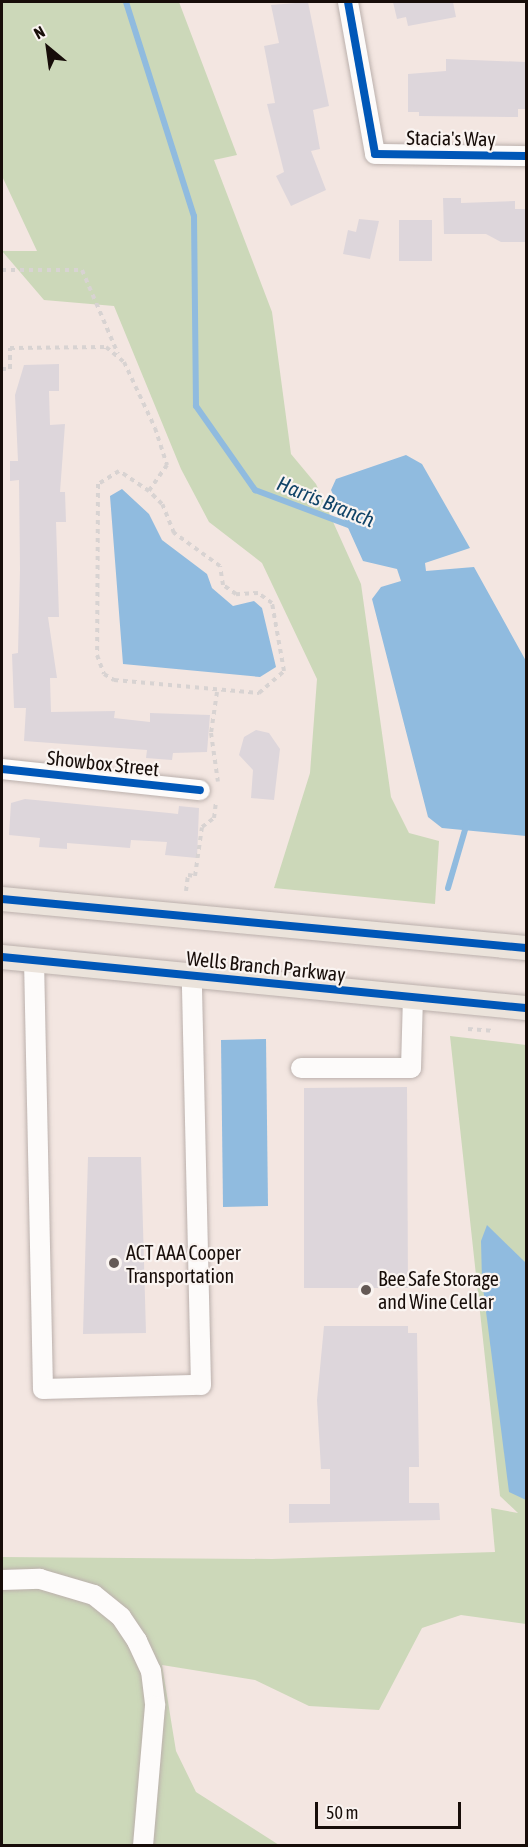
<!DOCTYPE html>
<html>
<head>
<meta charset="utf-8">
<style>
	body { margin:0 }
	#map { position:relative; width:528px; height:1847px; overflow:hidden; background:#f3e6e1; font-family:"Asap Condensed",sans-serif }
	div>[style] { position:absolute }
	.green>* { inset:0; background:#ccd8b9 }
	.water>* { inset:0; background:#90bbdf }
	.stream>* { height:6px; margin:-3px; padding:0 3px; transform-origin:3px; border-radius:3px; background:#90bbdf }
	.building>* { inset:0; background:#ddd6db }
	.path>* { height:4px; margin-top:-2px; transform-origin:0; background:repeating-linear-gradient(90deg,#d8d3d2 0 4.5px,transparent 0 9px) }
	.roads { filter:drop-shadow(0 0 2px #bbb0ac) drop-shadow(0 0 2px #bbb0ac) }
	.minor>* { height:20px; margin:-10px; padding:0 10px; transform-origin:10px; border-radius:10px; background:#fdfbfa }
	.major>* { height:24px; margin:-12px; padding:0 12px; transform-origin:12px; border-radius:12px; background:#ebe3db }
	.cycleway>* { height:8px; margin:-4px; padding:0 4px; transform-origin:4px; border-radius:4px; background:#0057b8 }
	.dots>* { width:16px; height:16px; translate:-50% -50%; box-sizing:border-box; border:3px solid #faf4f1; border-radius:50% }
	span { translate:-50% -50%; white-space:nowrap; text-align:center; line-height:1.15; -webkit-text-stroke:4.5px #faf4f1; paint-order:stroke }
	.street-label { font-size:20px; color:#170d09 }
	.poi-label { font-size:20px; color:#170d09 }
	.left { translate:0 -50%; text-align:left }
	.water-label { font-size:21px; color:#104367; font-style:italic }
	.frame { position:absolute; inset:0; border:3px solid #170d09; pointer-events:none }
	.north { position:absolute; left:18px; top:18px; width:60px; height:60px; -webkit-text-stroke:4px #faf4f1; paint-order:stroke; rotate:331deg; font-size:16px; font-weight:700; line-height:24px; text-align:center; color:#170d09 }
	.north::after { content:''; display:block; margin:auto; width:21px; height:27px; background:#170d09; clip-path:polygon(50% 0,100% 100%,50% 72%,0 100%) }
	.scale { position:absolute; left:315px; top:1802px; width:146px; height:27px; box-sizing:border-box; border:3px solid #170d09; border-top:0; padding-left:8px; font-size:18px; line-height:21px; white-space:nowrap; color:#170d09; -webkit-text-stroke:4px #faf4f1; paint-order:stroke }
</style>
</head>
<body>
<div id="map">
	<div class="green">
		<i style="clip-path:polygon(2px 2px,179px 2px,237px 155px,214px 160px,272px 312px,291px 454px,316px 484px,361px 584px,391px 797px,409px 833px,439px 841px,435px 904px,274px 888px,310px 773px,317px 679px,262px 563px,209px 522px,181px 469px,114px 306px,44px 300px,2px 251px,37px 251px,2px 176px)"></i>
		<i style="clip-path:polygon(450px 1036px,526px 1045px,526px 1624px,461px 1615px,422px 1628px,379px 1710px,309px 1706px,255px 1680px,162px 1665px,176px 1751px,196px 1792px,279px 1845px,2px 1846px,2px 1557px,272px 1559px,495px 1552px,491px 1508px,518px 1513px,500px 1496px)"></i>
	</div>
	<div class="water">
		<i style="clip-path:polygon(406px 455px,422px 464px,470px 548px,425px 563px,426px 571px,474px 567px,526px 661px,526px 836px,442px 828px,428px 817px,372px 599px,381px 587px,401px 581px,397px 569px,363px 561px,331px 490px,336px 479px)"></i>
		<i style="clip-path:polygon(122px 489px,149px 514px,162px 540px,207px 574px,212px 588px,233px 606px,254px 601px,262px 608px,276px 667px,260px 677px,123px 664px,110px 496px)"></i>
		<i style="clip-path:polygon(266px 1039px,268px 1206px,223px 1207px,221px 1040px)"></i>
		<i style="clip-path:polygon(487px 1225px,526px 1263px,526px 1500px,509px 1492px,482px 1280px,481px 1241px)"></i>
	</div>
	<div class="stream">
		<i style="left:126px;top:2px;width:225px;rotate:72.4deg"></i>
		<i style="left:194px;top:216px;width:190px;rotate:89.4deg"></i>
		<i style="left:196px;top:406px;width:103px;rotate:54.9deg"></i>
		<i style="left:255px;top:490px;width:106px;rotate:20.5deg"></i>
		<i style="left:448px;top:888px;width:68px;rotate:-73.7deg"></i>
	</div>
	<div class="building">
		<i style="clip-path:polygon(308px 2px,329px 106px,313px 110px,320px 149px,311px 151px,326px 190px,291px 206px,276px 176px,284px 172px,267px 104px,275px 103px,264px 46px,279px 43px,271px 5px)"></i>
		<i style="clip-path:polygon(393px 2px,453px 2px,456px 17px,408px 26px,406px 17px,397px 19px)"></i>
		<i style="clip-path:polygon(446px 59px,526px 62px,526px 109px,518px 109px,518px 117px,419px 116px,419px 112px,408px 112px,408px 74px,446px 71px)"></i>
		<i style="clip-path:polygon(443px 198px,461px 198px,461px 203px,515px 201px,515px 209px,526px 209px,526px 242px,501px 242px,486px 234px,444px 234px)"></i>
		<i style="clip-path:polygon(359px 219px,379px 221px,370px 259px,343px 254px,348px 230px,356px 232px)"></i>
		<i style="clip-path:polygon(399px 220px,432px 220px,432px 261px,399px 261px)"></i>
		<i style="clip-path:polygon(59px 364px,59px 391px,49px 391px,50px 425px,65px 424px,60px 492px,65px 492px,66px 522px,56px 522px,59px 617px,48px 617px,57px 678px,50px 678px,51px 712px,115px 711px,114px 718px,150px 722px,150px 713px,210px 715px,207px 752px,173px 753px,172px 760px,146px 758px,147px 750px,24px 741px,26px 708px,14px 708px,12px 654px,18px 653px,20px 570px,19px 480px,10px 481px,10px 461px,18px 461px,15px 395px,24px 365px)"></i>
		<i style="clip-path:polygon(256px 730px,269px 733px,280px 749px,274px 800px,251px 798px,253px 770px,239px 755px,244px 737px)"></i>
		<i style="clip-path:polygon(25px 799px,169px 813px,178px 814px,179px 806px,199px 808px,197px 858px,165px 855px,167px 842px,131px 840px,130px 848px,67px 843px,67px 849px,39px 847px,40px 838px,9px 835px,11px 803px)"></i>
		<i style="clip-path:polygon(407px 1087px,408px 1288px,304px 1288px,304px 1088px)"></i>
		<i style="clip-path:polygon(88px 1157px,141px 1157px,146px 1333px,83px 1334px)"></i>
		<i style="clip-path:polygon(324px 1326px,408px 1326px,408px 1333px,417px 1333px,419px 1467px,409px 1467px,409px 1503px,439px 1503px,440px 1520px,289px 1523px,289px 1504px,330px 1504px,330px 1469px,321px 1469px,317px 1400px)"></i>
	</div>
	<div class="path">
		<i style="left:2px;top:270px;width:80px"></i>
		<i style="left:82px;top:270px;width:91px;rotate:66.8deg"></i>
		<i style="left:2px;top:369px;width:8px"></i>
		<i style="left:10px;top:369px;width:21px;rotate:-90deg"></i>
		<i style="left:10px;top:348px;width:96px;rotate:-0.6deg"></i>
		<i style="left:106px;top:347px;width:23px;rotate:40deg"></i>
		<i style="left:124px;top:362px;width:73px;rotate:64.8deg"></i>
		<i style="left:155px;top:428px;width:39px;rotate:72deg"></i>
		<i style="left:167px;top:465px;width:32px;rotate:125deg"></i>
		<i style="left:149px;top:491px;width:36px;rotate:-146deg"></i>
		<i style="left:119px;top:471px;width:25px;rotate:148deg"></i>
		<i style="left:98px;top:484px;width:171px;rotate:90.3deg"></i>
		<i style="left:97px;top:655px;width:20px;rotate:70deg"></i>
		<i style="left:104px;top:674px;width:12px;rotate:31deg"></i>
		<i style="left:114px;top:680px;width:146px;rotate:5.1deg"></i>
		<i style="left:259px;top:693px;width:33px;rotate:-41deg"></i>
		<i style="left:284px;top:671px;width:69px;rotate:-100deg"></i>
		<i style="left:272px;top:603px;width:17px;rotate:-144deg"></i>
		<i style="left:258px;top:593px;width:22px;rotate:177deg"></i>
		<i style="left:236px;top:594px;width:16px;rotate:-145deg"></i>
		<i style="left:223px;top:585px;width:19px;rotate:-99deg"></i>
		<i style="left:220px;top:566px;width:57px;rotate:-144.3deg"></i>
		<i style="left:174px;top:533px;width:31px;rotate:-112deg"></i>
		<i style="left:162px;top:504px;width:18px;rotate:-135deg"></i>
		<i style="left:217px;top:692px;width:41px;rotate:98.3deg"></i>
		<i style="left:211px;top:733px;width:49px;rotate:81.9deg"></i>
		<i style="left:186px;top:891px;width:16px;rotate:-83deg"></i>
		<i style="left:188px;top:875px;width:7px;rotate:8deg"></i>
		<i style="left:195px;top:876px;width:49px;rotate:-81.9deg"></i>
		<i style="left:202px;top:827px;width:15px;rotate:-37deg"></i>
		<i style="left:214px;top:818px;width:16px;rotate:-83deg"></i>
		<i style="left:468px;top:1029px;width:27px;rotate:4deg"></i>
	</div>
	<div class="roads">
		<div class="minor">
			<i style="left:348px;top:2px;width:154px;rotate:79.9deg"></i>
			<i style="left:375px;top:154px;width:151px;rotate:0.8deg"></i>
			<i style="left:2px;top:769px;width:199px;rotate:6.1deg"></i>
			<i style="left:34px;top:960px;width:429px;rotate:88.8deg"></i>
			<i style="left:43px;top:1389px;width:158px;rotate:-1.5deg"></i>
			<i style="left:201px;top:1385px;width:410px;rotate:-91.3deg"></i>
			<i style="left:301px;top:1068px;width:110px"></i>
			<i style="left:411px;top:1068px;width:71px;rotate:-88.4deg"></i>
			<i style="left:2px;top:1580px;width:38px;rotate:-2deg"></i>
			<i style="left:40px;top:1579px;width:56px;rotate:16.5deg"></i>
			<i style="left:94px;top:1595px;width:35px;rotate:39deg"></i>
			<i style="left:121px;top:1617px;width:29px;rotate:56deg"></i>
			<i style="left:137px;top:1641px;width:33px;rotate:65deg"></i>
			<i style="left:151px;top:1671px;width:35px;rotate:83deg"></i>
			<i style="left:155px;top:1706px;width:141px;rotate:94.9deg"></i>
		</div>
		<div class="major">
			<i style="left:2px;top:899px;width:526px;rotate:5.34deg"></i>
			<i style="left:2px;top:957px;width:526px;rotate:5.56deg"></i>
		</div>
	</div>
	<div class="cycleway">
		<i style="left:348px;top:2px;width:154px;rotate:79.9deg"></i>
		<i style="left:375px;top:154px;width:151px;rotate:0.8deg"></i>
		<i style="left:2px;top:769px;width:199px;rotate:6.1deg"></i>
		<i style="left:2px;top:899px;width:526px;rotate:5.34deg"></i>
		<i style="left:2px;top:957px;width:526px;rotate:5.56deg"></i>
	</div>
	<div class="dots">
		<i style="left:114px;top:1263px;background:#645955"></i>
		<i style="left:366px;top:1290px;background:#645955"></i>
	</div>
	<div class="street-label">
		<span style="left:451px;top:138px;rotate:1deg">Stacia's Way</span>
		<span style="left:103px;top:763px;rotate:6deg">Showbox Street</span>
		<span style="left:266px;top:966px;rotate:6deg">Wells Branch Parkway</span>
	</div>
	<div class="poi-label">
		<span class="left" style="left:126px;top:1264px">ACT AAA Cooper<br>Transportation</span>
		<span class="left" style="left:378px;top:1290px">Bee Safe Storage<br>and Wine Cellar</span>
	</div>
	<div class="water-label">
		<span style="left:326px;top:501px;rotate:22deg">Harris Branch</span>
	</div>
	<div class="frame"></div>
	<div class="north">N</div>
	<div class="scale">50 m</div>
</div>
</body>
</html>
